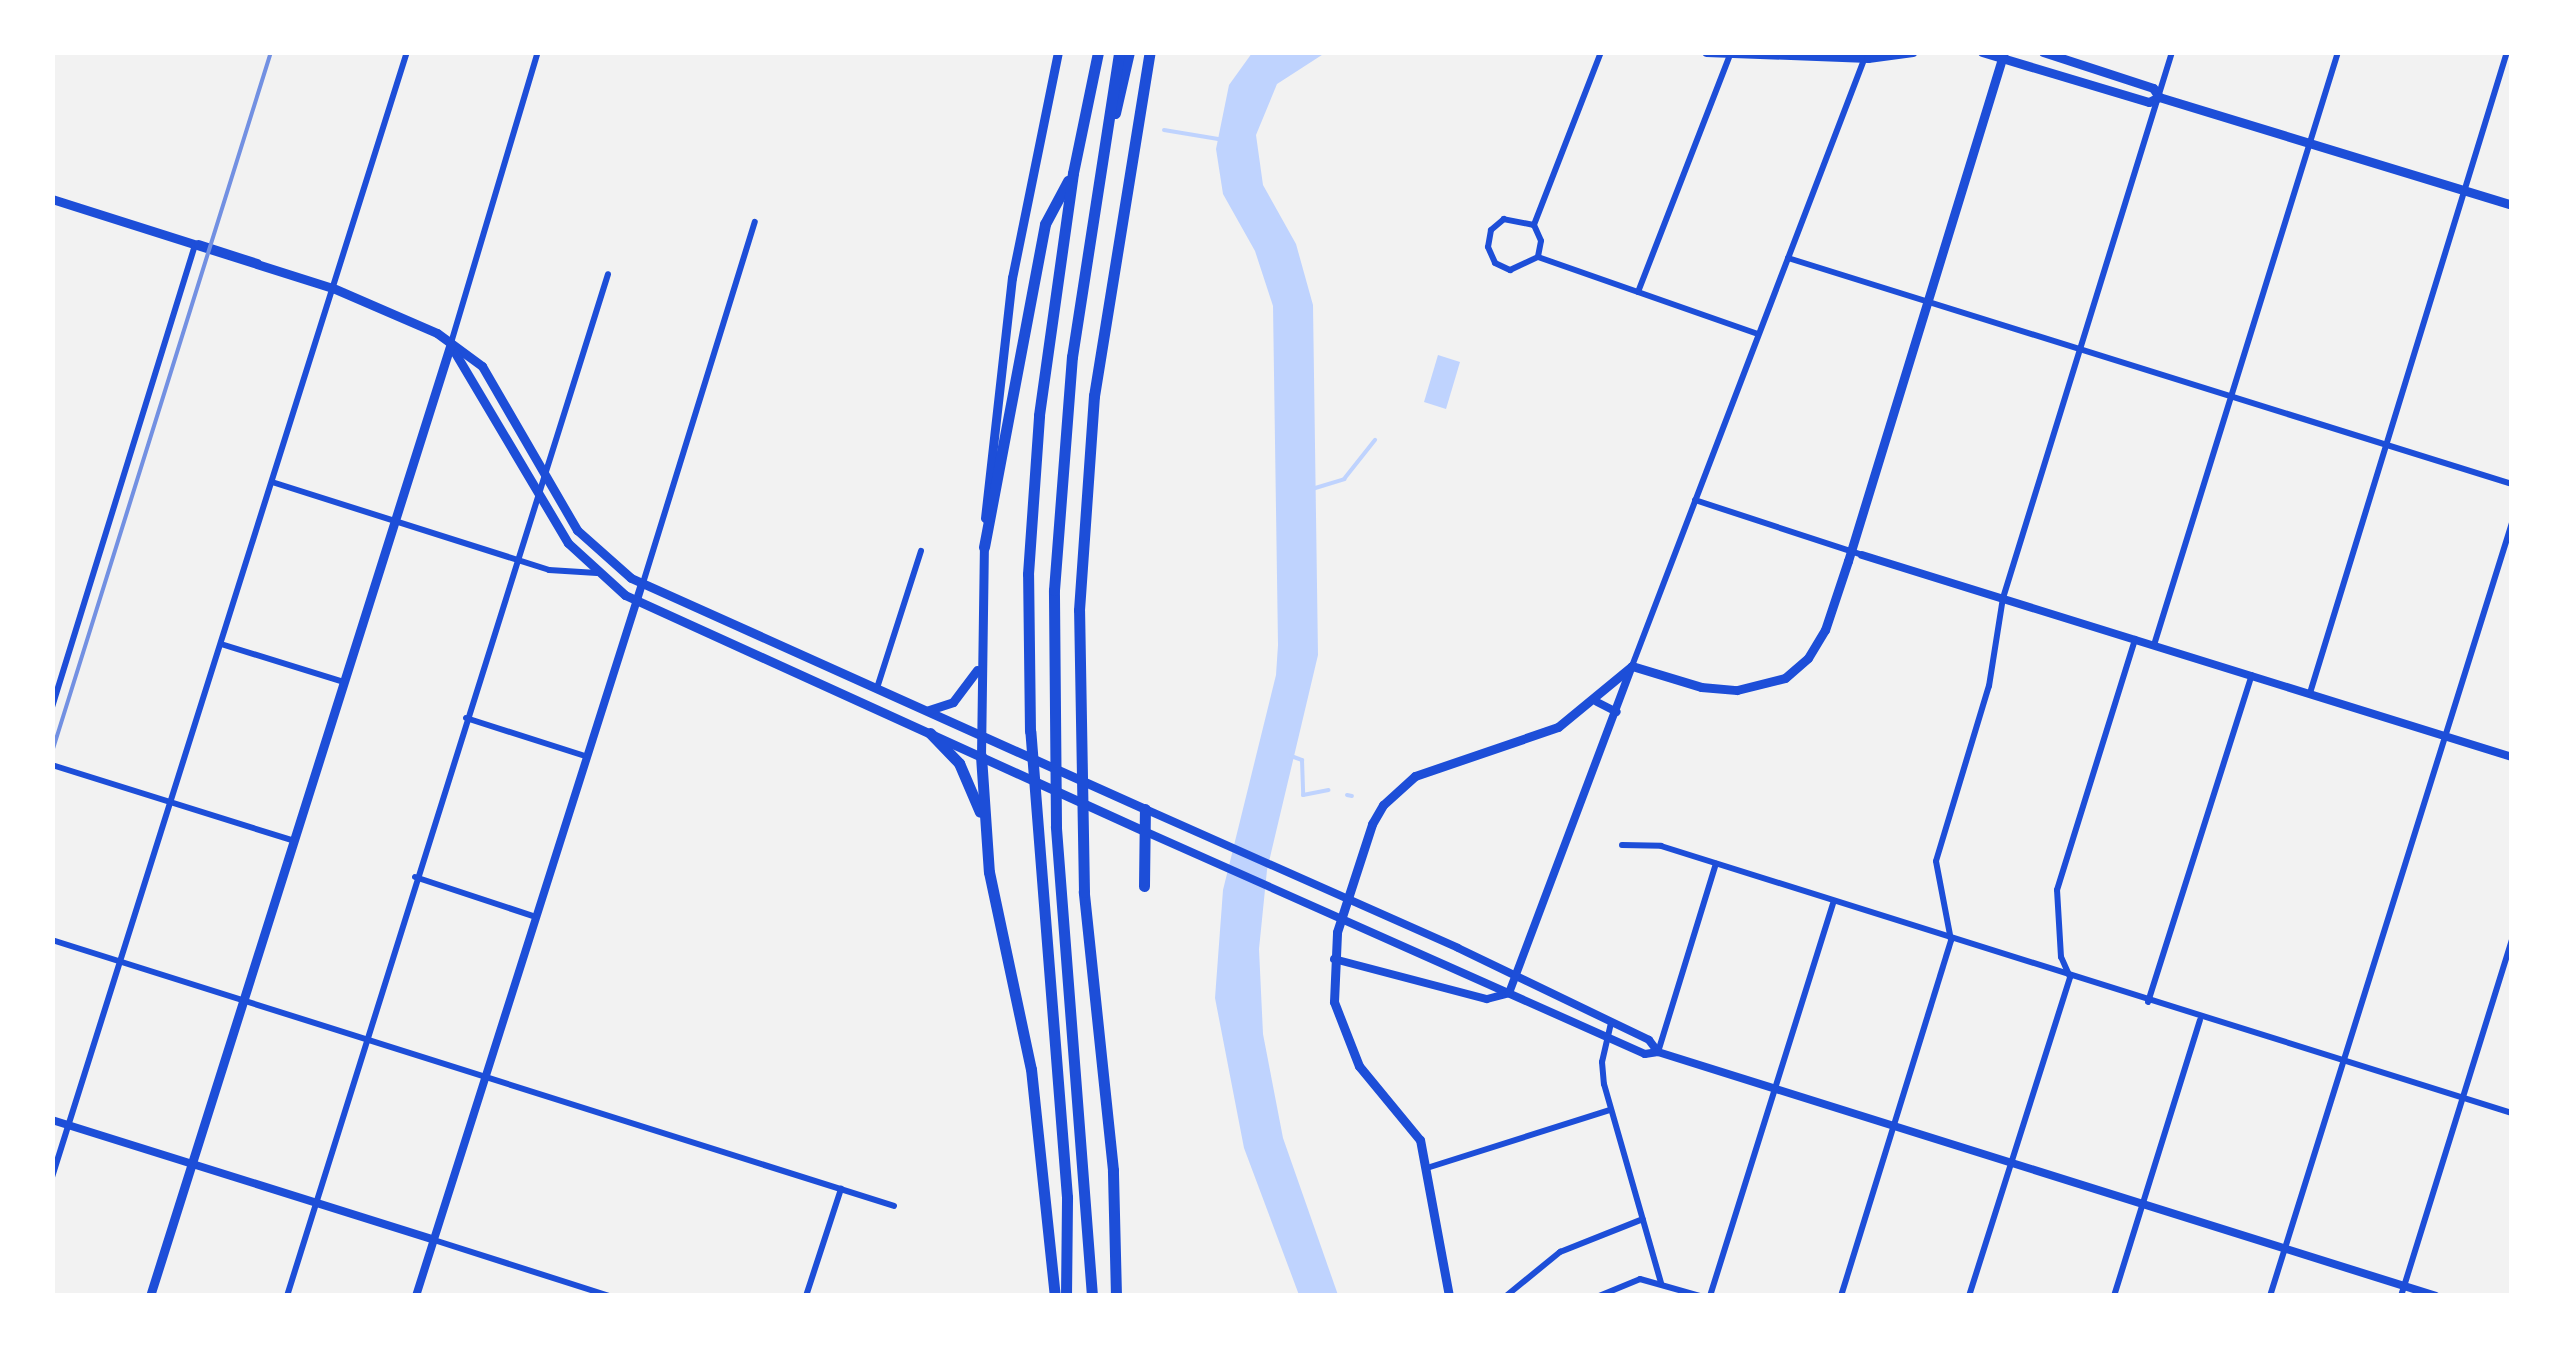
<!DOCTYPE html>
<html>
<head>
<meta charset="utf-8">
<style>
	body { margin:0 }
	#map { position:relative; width:2564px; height:1348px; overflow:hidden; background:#f2f2f2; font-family:"DejaVu Sans",sans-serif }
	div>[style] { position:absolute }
	.water>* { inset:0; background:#bfd3fe }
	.stream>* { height:4px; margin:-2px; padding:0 2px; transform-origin:2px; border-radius:2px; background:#bfd3fe }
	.minor>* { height:6px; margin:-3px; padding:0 3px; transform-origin:3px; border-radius:3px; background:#1d4ed8 }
	.tertiary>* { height:8px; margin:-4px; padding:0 4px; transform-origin:4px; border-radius:4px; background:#1d4ed8 }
	.secondary>* { height:9px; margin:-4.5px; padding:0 4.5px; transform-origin:4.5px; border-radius:4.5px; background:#1d4ed8 }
	.motorway>* { height:11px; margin:-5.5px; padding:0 5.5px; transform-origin:5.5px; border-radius:5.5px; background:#1d4ed8 }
	.rail>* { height:4px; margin:-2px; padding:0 2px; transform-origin:2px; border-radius:2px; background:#7290e2 }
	span { translate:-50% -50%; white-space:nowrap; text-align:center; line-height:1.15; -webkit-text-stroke:9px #fff; paint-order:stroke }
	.frame { position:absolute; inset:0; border:55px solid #fff; pointer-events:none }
</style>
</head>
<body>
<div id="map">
	<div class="water">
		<i style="clip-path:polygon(1252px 53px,1325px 53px,1277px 84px,1256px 135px,1263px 185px,1296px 244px,1313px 305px,1318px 655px,1267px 870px,1259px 949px,1263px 1034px,1283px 1138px,1338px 1295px,1299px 1295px,1244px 1148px,1215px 998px,1223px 890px,1276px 675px,1278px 645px,1273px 306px,1255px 251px,1223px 194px,1216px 149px,1229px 85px)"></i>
		<i style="clip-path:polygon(1438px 355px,1460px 362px,1446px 409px,1424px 402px)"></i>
	</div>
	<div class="stream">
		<i style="left:1164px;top:130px;width:55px;rotate:9.5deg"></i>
		<i style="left:1312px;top:489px;width:34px;rotate:-17deg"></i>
		<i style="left:1344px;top:479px;width:50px;rotate:-51.5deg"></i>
		<i style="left:1291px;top:756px;width:12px;rotate:20deg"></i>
		<i style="left:1302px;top:760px;width:35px;rotate:88deg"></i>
		<i style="left:1303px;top:795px;width:26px;rotate:-11deg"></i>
		<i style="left:1347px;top:795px;width:5px;rotate:11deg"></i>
	</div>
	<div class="minor">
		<i style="left:1601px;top:52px;width:186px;rotate:111.2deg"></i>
		<i style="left:1534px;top:225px;width:17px;rotate:66deg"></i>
		<i style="left:1541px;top:241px;width:16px;rotate:101deg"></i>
		<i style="left:1538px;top:257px;width:233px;rotate:19.3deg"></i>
		<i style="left:1534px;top:225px;width:31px;rotate:-169deg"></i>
		<i style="left:1504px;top:219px;width:17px;rotate:140deg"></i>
		<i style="left:1491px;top:230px;width:17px;rotate:100deg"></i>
		<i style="left:1488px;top:247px;width:17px;rotate:66deg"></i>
		<i style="left:1495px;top:263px;width:17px;rotate:25deg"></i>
		<i style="left:1510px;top:270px;width:31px;rotate:-25deg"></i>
		<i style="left:1788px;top:258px;width:758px;rotate:17.34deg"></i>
		<i style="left:1638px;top:292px;width:257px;rotate:-68.8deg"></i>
		<i style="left:451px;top:343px;width:301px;rotate:-73.4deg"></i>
		<i style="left:272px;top:482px;width:291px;rotate:17.6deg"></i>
		<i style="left:549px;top:570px;width:48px;rotate:3.6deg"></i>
		<i style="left:1695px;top:500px;width:176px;rotate:18.2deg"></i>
		<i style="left:643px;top:583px;width:378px;rotate:-72.8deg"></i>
		<i style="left:221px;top:644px;width:129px;rotate:17.2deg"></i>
		<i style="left:2154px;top:645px;width:621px;rotate:-72.76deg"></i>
		<i style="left:1632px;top:666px;width:657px;rotate:-69.06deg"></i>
		<i style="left:877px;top:688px;width:144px;rotate:-72.2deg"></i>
		<i style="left:2310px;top:693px;width:671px;rotate:-72.92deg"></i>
		<i style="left:52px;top:707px;width:484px;rotate:-72.8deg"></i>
		<i style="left:466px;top:718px;width:125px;rotate:17.7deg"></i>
		<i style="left:52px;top:765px;width:254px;rotate:17.4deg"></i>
		<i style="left:1622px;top:845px;width:39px;rotate:1deg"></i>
		<i style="left:1661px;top:846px;width:892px;rotate:17.42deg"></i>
		<i style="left:415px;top:877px;width:127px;rotate:18.3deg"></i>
		<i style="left:52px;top:940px;width:883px;rotate:17.53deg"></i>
		<i style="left:2148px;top:1002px;width:343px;rotate:-72.4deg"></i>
		<i style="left:1611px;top:1023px;width:40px;rotate:103deg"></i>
		<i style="left:1602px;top:1062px;width:22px;rotate:85deg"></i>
		<i style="left:1604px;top:1084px;width:207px;rotate:74deg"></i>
		<i style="left:1658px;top:1052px;width:197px;rotate:-72.9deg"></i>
		<i style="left:1430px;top:1167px;width:189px;rotate:-17.6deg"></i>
		<i style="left:52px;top:1177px;width:1180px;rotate:-72.49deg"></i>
		<i style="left:434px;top:1240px;width:185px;rotate:17.7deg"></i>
		<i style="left:287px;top:1296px;width:1071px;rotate:-72.56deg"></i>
		<i style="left:806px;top:1296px;width:113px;rotate:-71.9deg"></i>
		<i style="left:1506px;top:1296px;width:70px;rotate:-39.2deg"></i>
		<i style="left:1560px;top:1252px;width:89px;rotate:-21.7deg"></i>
		<i style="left:1599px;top:1296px;width:44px;rotate:-22.5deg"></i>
		<i style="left:1640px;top:1279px;width:62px;rotate:15.8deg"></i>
		<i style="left:1710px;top:1296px;width:412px;rotate:-72.6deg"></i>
		<i style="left:1841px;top:1296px;width:373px;rotate:-72.8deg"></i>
		<i style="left:1951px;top:940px;width:80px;rotate:-100.8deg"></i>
		<i style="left:1936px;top:861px;width:183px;rotate:-73.2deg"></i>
		<i style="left:1989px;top:686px;width:89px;rotate:-81deg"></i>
		<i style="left:2003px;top:598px;width:572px;rotate:-72.8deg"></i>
		<i style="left:1969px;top:1296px;width:335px;rotate:-72.4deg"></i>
		<i style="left:2070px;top:977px;width:22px;rotate:-114deg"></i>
		<i style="left:2061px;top:957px;width:67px;rotate:-93.4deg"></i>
		<i style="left:2057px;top:890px;width:263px;rotate:-72.7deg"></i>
		<i style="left:2114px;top:1296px;width:289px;rotate:-72.7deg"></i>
		<i style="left:2270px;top:1296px;width:810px;rotate:-72.62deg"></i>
		<i style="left:2401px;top:1296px;width:374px;rotate:-72.7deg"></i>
	</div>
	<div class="tertiary">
		<i style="left:1862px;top:555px;width:681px;rotate:17.26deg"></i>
		<i style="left:1597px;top:702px;width:22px;rotate:27deg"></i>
		<i style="left:1145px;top:809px;width:342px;rotate:23.9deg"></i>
		<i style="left:1458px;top:948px;width:212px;rotate:25.7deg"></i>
		<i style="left:1649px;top:1040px;width:15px;rotate:53deg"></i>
		<i style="left:1144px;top:831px;width:548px;rotate:23.99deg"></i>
		<i style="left:1645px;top:1054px;width:13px;rotate:-9deg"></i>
		<i style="left:1658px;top:1052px;width:815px;rotate:17.41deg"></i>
		<i style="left:1334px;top:959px;width:158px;rotate:14.7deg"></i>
		<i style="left:1487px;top:999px;width:23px;rotate:-15deg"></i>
		<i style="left:1509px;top:993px;width:349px;rotate:-69.4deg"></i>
		<i style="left:52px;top:1120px;width:400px;rotate:17.4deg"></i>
		<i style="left:416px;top:1296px;width:747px;rotate:-72.39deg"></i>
	</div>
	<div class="secondary">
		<i style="left:1706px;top:52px;width:162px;rotate:2.1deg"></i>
		<i style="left:1868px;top:58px;width:45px;rotate:-7.6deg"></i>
		<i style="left:1982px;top:52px;width:174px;rotate:16.7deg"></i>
		<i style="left:2149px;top:102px;width:11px;rotate:-27deg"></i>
		<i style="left:2043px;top:52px;width:116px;rotate:18.1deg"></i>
		<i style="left:2153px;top:88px;width:11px;rotate:56deg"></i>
		<i style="left:2159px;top:97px;width:369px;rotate:17deg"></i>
		<i style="left:52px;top:199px;width:295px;rotate:17.6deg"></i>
		<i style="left:333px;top:288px;width:113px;rotate:23.4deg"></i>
		<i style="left:437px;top:333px;width:56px;rotate:36.3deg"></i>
		<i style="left:482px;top:366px;width:190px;rotate:59.9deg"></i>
		<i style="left:577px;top:530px;width:72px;rotate:41.6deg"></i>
		<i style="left:631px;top:578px;width:564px;rotate:24.2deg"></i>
		<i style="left:198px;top:244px;width:62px;rotate:17.9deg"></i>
		<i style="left:451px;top:346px;width:229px;rotate:59.3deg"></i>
		<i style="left:568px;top:543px;width:77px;rotate:42.4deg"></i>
		<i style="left:625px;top:595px;width:570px;rotate:24.45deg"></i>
		<i style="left:985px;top:518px;width:242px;rotate:-83.6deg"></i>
		<i style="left:1012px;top:278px;width:231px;rotate:-78.5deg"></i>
		<i style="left:929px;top:710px;width:25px;rotate:-18deg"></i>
		<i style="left:953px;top:702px;width:40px;rotate:-53deg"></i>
		<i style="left:981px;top:756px;width:212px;rotate:-89.2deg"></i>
		<i style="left:150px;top:1296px;width:999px;rotate:-72.47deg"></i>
		<i style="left:1449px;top:1296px;width:159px;rotate:-100.5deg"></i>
		<i style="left:1420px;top:1140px;width:96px;rotate:-129.5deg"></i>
		<i style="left:1359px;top:1066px;width:69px;rotate:-111.3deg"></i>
		<i style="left:1334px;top:1002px;width:70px;rotate:-87.5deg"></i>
		<i style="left:1337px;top:932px;width:114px;rotate:-72deg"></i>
		<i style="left:1372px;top:824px;width:22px;rotate:-60deg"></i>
		<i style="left:1383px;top:805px;width:43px;rotate:-42.2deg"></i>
		<i style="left:1415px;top:776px;width:151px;rotate:-18.9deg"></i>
		<i style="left:1558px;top:727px;width:96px;rotate:-39.5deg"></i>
		<i style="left:1632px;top:666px;width:72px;rotate:16.9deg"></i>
		<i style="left:1701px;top:687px;width:36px;rotate:5deg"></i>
		<i style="left:1737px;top:690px;width:49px;rotate:-14deg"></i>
		<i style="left:1785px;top:678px;width:30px;rotate:-41deg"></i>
		<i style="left:1808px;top:658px;width:33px;rotate:-59deg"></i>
		<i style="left:1825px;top:630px;width:73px;rotate:-71.6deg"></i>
		<i style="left:1848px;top:561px;width:532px;rotate:-72.96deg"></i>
	</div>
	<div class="motorway">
		<i style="left:1115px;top:113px;width:63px;rotate:-77.1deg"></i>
		<i style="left:984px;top:547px;width:329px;rotate:-79.3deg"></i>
		<i style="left:1045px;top:224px;width:49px;rotate:-61.9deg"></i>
		<i style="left:930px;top:733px;width:42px;rotate:46deg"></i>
		<i style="left:959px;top:763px;width:53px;rotate:66.8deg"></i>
		<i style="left:981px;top:756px;width:116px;rotate:86.1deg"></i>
		<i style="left:989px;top:872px;width:201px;rotate:78deg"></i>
		<i style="left:1031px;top:1069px;width:228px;rotate:84deg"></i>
		<i style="left:1144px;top:886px;width:77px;rotate:-89.3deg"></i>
		<i style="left:1066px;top:1296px;width:99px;rotate:-89.4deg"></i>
		<i style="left:1067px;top:1197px;width:467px;rotate:-94.5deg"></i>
		<i style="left:1030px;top:731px;width:157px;rotate:-90.7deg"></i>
		<i style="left:1028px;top:574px;width:159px;rotate:-86deg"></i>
		<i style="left:1039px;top:415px;width:244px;rotate:-82deg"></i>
		<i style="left:1073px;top:173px;width:124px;rotate:-78.3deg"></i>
		<i style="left:1092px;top:1296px;width:471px;rotate:-94.4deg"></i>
		<i style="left:1056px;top:826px;width:236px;rotate:-90.5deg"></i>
		<i style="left:1054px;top:590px;width:234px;rotate:-85.6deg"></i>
		<i style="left:1072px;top:357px;width:309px;rotate:-81.2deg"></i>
		<i style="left:1116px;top:1296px;width:126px;rotate:-91.4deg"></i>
		<i style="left:1113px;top:1170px;width:280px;rotate:-96deg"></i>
		<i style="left:1084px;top:892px;width:282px;rotate:-91deg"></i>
		<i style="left:1079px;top:610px;width:215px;rotate:-86deg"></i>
		<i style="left:1094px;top:396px;width:349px;rotate:-80.8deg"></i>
	</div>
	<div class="rail">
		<i style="left:52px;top:752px;width:733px;rotate:-72.63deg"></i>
	</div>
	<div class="frame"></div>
</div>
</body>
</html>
